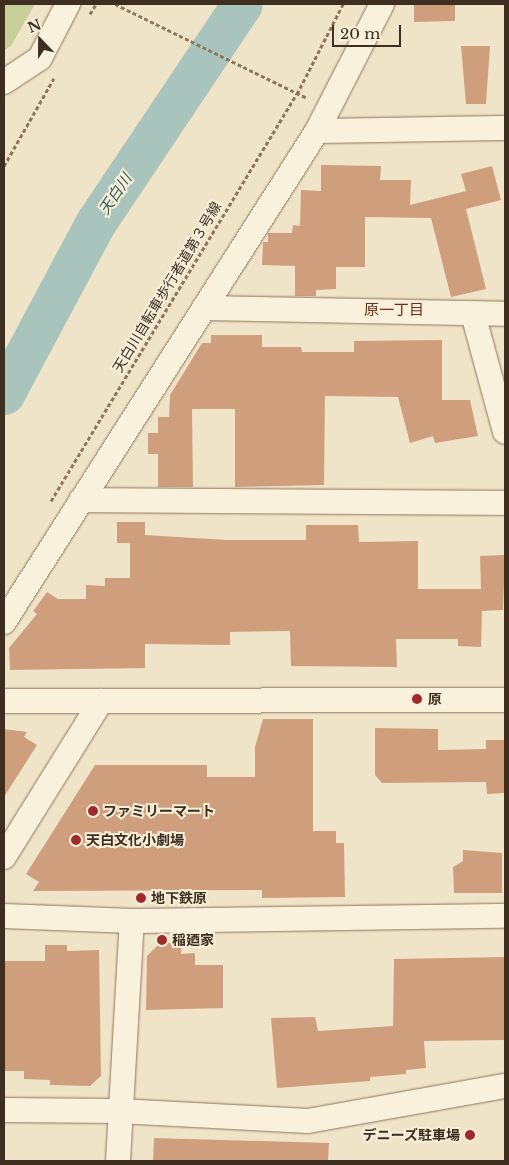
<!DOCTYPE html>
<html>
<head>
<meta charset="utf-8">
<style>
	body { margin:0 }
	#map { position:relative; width:509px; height:1165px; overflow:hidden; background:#f0e4c8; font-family:"Libre Baskerville","Noto Sans JP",serif }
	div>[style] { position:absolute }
	.green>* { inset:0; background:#c9cf9b }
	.river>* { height:41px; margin:-20.5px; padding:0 20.5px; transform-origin:20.5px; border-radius:20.5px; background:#a9c4bc }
	.building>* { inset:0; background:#cf9f7d }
	.path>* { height:3px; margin-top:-1.5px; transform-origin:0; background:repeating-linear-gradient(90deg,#8d765c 0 4px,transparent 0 6.5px) }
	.roads { filter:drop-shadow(0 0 1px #8d765c) drop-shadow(0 0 1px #8d765c) }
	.minor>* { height:24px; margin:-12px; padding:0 12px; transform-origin:12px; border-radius:12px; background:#faf1dc }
	.dots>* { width:14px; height:14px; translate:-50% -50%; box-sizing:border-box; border:2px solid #f7eed8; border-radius:50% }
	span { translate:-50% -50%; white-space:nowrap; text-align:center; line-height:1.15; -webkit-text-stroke:4px #f7eed8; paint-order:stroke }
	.street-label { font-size:14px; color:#3d2e20 }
	.poi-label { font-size:14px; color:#3d2e20; font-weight:700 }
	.left { translate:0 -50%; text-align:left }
	.right { translate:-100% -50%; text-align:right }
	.water-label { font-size:15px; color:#2f5d5a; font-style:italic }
	.neighbourhood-label { font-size:15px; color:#6b2e1e }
	.frame { position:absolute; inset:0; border:5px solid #3d2e20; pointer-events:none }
	.north { position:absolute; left:15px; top:15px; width:50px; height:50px; -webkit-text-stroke:4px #f7eed8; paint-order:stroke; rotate:338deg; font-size:14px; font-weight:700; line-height:20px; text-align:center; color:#3d2e20 }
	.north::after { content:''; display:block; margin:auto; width:18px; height:22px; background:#3d2e20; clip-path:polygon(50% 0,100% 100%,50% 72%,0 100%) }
	.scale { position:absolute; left:332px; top:25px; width:69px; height:22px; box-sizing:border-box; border:2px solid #3d2e20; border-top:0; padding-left:6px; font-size:15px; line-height:18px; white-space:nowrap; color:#3d2e20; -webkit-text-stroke:4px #f7eed8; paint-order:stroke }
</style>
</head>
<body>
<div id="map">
	<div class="green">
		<i style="clip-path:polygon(4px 4px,35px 4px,11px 46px,4px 50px)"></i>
	</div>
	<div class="river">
		<i style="left:4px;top:394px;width:195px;rotate:-61.9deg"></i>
		<i style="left:96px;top:222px;width:262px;rotate:-56.2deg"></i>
	</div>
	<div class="building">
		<i style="clip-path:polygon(414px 4px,455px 4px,455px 21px,414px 22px)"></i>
		<i style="clip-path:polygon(461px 46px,490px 46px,486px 104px,466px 104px)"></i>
		<i style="clip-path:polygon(321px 165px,381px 166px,380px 180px,411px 180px,410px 205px,466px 191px,461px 174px,492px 166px,501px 200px,466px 209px,486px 289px,451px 297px,431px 218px,365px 217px,365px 267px,336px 267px,336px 289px,316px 290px,316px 296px,295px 296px,295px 266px,262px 265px,263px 242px,268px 242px,268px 233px,292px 233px,293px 225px,300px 226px,301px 190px,321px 191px)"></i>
		<i style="clip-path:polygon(211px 335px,262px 335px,262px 347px,301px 347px,302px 352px,354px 352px,354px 341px,442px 340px,442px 400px,470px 400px,478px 436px,435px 443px,433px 436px,410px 443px,398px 397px,325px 396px,324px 485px,235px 487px,235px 409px,192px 409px,193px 487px,158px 487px,158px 454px,148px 454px,148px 433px,158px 433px,158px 417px,169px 417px,170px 395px,202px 343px,211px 343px)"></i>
		<i style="clip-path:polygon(117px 522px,145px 522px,145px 535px,227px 540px,306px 540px,306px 525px,358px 525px,359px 542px,418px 541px,418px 589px,481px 589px,480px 556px,505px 555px,503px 610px,482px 611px,481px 647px,458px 646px,458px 639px,396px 639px,397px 667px,291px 666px,290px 631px,230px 632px,230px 645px,145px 644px,145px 668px,10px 670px,9px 648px,37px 614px,33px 611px,47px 592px,58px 599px,86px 599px,86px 585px,105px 586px,105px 578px,130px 578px,130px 543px,117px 543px)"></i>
		<i style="clip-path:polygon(263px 719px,313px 719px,313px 831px,336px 831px,336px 843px,344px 843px,345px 897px,262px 898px,262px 890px,33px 891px,39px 882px,26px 874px,95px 765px,207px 765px,207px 777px,255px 777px,255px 747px)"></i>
		<i style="clip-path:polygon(375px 728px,438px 729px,438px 750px,486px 749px,486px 740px,505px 740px,505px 793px,487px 794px,486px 782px,382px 783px,375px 775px)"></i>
		<i style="clip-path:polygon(4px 729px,27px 732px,24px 737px,37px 745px,4px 797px)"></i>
		<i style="clip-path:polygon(463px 850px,502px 853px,502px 893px,454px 893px,453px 867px,463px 861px)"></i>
		<i style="clip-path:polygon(160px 943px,182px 943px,181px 954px,195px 953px,195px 965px,223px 965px,223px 1008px,146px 1010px,147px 956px)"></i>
		<i style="clip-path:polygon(45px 945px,67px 945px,67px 951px,99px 950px,101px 1076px,90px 1086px,50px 1085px,50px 1080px,24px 1079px,24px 1071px,4px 1071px,4px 961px,45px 961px)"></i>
		<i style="clip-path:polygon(505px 957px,505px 1040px,424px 1041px,426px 1068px,406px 1070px,406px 1074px,370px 1077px,370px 1081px,277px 1088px,271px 1018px,315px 1017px,318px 1031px,393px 1026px,394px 959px)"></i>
		<i style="clip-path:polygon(154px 1138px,329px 1143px,328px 1161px,153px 1161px)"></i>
	</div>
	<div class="path">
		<i style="left:115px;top:4px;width:214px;rotate:26.1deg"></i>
		<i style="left:90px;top:14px;width:12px;rotate:-59deg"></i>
		<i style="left:4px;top:166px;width:101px;rotate:-60.4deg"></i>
		<i style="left:51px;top:501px;width:476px;rotate:-58.9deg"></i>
		<i style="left:297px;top:94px;width:101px;rotate:-62.9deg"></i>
	</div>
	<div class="roads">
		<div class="minor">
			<i style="left:4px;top:82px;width:43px;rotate:-33.7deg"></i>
			<i style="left:40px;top:58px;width:61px;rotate:-62.6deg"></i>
			<i style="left:317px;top:131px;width:188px;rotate:-0.9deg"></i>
			<i style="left:204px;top:308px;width:301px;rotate:1.1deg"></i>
			<i style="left:473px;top:314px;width:122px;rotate:74.8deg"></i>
			<i style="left:81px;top:500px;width:424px;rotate:0.4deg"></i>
			<i style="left:4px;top:622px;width:582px;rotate:-57.48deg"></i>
			<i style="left:317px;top:131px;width:143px;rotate:-62.9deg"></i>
			<i style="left:4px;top:701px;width:501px;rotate:-0.11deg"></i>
			<i style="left:4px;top:857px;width:184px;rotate:-58.1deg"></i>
			<i style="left:4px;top:916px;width:128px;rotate:2.2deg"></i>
			<i style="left:132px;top:921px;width:373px;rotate:-0.8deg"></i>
			<i style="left:4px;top:1110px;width:115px;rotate:0.5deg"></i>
			<i style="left:119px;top:1111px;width:189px;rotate:3deg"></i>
			<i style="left:308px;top:1121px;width:200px;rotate:-10.1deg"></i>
			<i style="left:118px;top:1161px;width:240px;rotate:-86.7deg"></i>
		</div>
	</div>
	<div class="dots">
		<i style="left:417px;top:699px;background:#9e2a2b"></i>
		<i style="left:93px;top:811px;background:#9e2a2b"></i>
		<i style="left:76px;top:840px;background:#9e2a2b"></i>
		<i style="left:141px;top:898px;background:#9e2a2b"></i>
		<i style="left:162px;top:940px;background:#9e2a2b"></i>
		<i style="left:470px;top:1135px;background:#9e2a2b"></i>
	</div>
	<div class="street-label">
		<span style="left:167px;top:287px;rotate:-59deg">天白川自転車歩行者道第３号線</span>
	</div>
	<div class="poi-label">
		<span class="left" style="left:428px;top:699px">原</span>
		<span class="left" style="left:103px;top:811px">ファミリーマート</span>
		<span class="left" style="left:86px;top:840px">天白文化小劇場</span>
		<span class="left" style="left:151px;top:898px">地下鉄原</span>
		<span class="left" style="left:172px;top:940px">稲廼家</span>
		<span class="right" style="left:460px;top:1135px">デニーズ駐車場</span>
	</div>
	<div class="water-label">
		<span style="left:115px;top:194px;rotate:-56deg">天白川</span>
	</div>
	<div class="neighbourhood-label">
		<span style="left:394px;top:310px">原一丁目</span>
	</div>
	<div class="frame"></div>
	<div class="north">N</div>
	<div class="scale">20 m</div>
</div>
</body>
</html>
